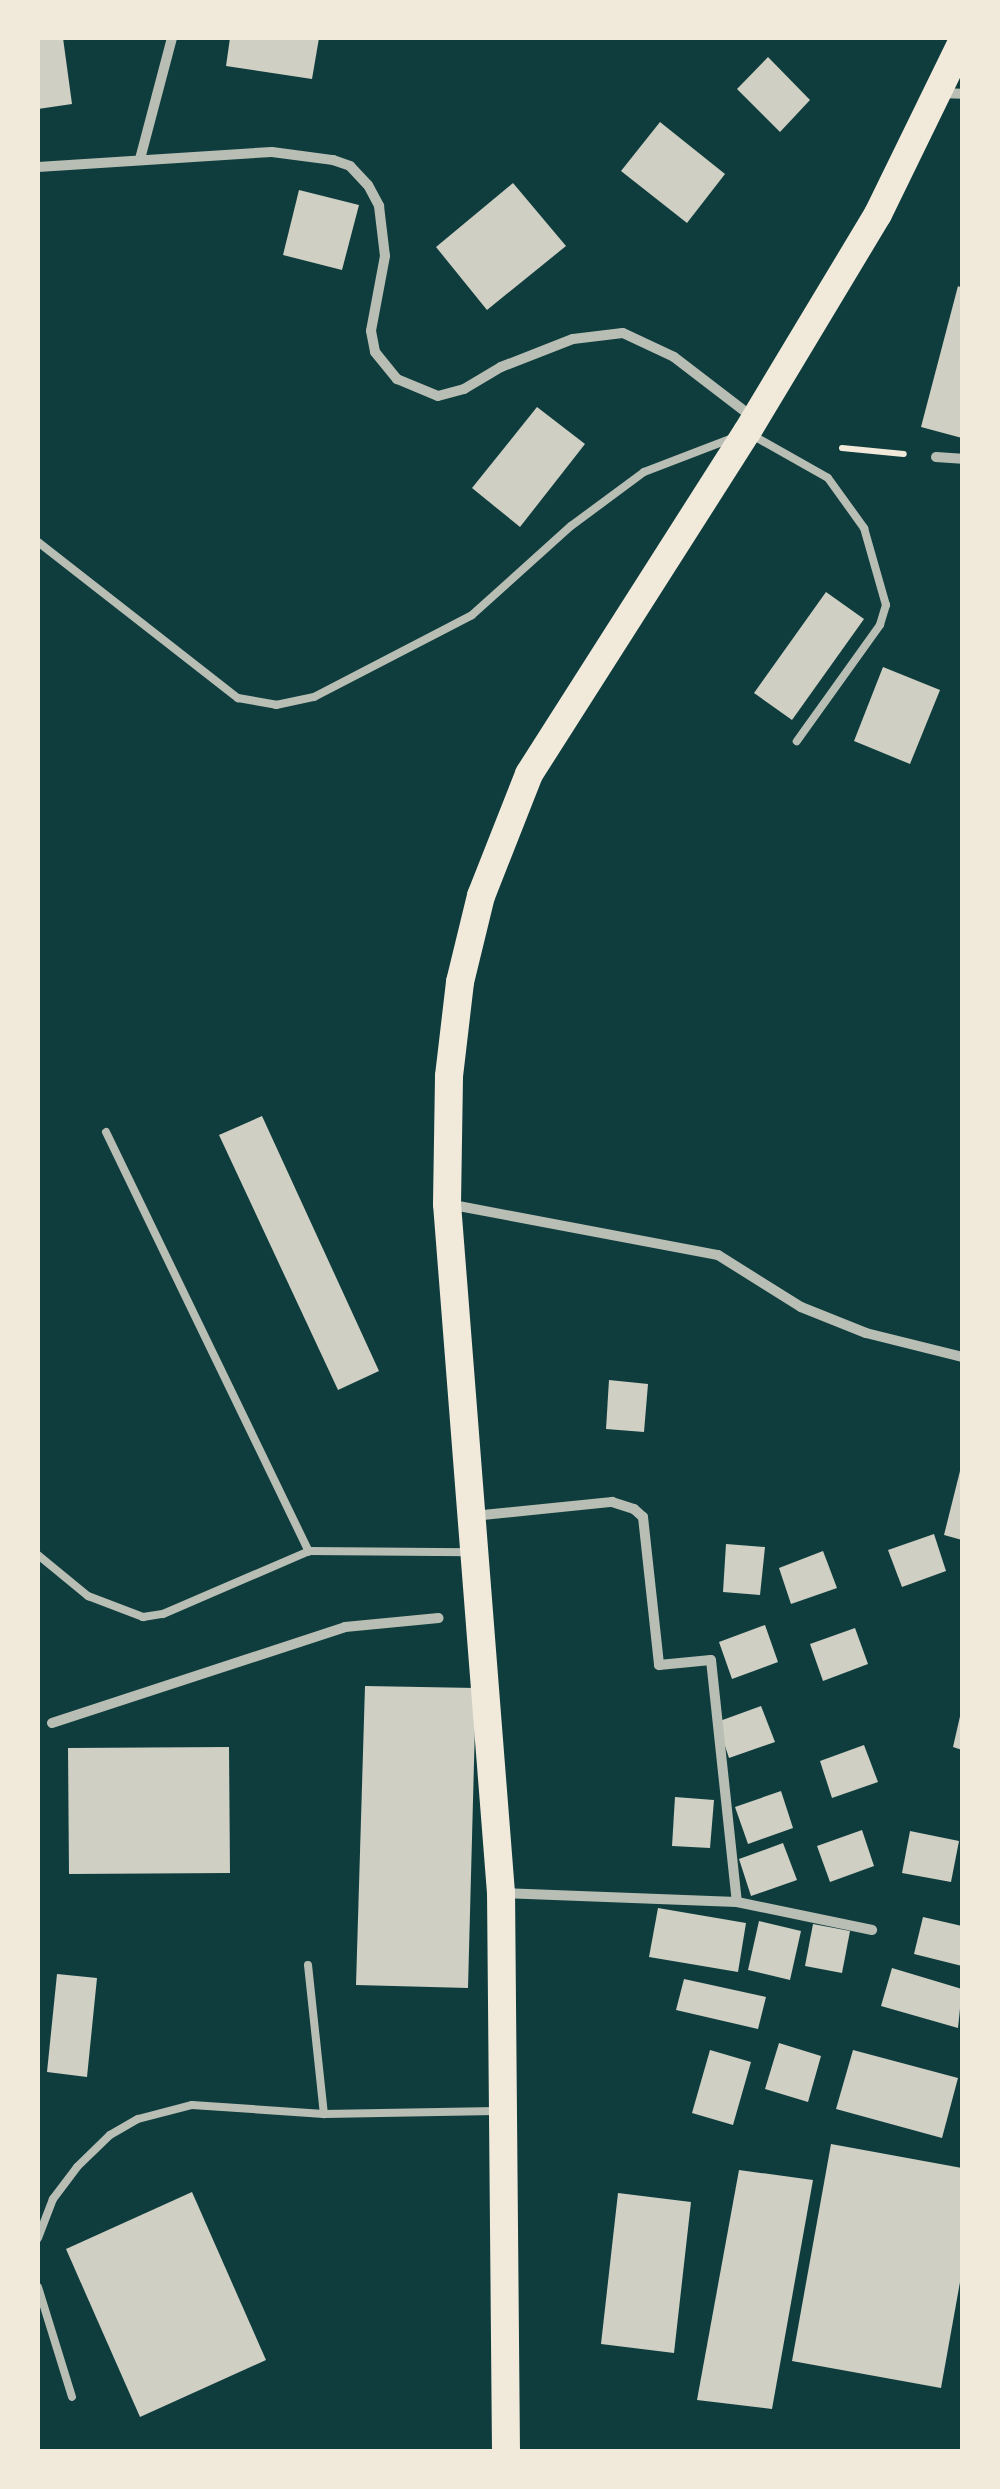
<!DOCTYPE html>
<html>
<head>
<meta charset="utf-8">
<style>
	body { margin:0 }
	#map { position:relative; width:1000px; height:2489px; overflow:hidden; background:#0f3d3e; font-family:Karla,sans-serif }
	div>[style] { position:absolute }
	.building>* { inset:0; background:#cfcfc3 }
	.path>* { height:6px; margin:-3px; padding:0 3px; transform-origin:3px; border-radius:3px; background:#f1e9da }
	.service>* { height:8px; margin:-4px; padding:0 4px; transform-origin:4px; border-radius:4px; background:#b8beb3 }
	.minor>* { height:10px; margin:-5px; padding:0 5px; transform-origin:5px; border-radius:5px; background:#b8beb3 }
	.trunk>* { height:28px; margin:-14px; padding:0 14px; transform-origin:14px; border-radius:14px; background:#f1e9da }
	span { translate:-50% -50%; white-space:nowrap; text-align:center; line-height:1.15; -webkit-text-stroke:8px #f1e9da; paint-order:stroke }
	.frame { position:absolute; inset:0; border:40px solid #f1e9da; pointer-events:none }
</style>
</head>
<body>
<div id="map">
	<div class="building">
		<i style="clip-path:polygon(38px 38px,63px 38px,72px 104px,38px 109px)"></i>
		<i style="clip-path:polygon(230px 38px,319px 38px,312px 79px,226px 66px)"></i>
		<i style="clip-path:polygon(768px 57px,810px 100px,780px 132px,737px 89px)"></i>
		<i style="clip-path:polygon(660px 122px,725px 174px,687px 223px,621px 171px)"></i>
		<i style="clip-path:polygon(513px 183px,566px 246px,487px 310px,436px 247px)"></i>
		<i style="clip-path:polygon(299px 190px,359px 205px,342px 270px,283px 255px)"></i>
		<i style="clip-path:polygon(958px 286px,962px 288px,962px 438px,921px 427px)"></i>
		<i style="clip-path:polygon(537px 407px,585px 444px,520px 527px,472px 488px)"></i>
		<i style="clip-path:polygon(826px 592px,864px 619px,792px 720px,754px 693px)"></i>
		<i style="clip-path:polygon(883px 667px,940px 690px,910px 764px,854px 741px)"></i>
		<i style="clip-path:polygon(262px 1116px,379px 1371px,338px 1390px,219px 1135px)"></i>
		<i style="clip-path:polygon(609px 1380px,648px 1384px,644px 1432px,606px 1429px)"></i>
		<i style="clip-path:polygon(961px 1467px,962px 1468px,962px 1540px,944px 1535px)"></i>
		<i style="clip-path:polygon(934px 1534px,946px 1571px,902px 1587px,888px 1550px)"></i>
		<i style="clip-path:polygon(726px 1544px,765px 1547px,760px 1595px,723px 1592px)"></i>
		<i style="clip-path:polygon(823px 1551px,837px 1588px,791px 1604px,779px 1568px)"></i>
		<i style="clip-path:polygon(765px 1625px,778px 1662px,732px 1679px,719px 1642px)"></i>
		<i style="clip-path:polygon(855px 1628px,868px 1664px,823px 1681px,810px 1644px)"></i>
		<i style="clip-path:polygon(365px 1686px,476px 1688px,468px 1988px,356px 1985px)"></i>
		<i style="clip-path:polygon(761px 1706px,775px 1742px,729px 1758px,717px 1722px)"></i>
		<i style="clip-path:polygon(961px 1712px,962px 1712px,962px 1750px,953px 1747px)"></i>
		<i style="clip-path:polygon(864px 1745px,878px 1782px,832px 1798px,820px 1761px)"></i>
		<i style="clip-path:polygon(229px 1747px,230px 1873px,69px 1874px,68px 1748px)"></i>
		<i style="clip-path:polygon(781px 1791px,793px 1828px,748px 1844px,735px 1807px)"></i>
		<i style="clip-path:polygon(675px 1797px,714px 1800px,710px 1848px,672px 1846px)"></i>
		<i style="clip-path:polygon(862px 1830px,874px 1866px,830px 1882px,817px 1846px)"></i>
		<i style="clip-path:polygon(910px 1831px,959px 1841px,951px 1882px,902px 1873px)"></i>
		<i style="clip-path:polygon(783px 1843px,797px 1880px,751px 1896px,739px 1859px)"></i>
		<i style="clip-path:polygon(658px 1908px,746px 1923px,738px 1972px,649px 1957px)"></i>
		<i style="clip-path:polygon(923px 1917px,962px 1926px,962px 1966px,914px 1954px)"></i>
		<i style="clip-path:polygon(759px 1921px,801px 1931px,790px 1980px,748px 1970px)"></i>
		<i style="clip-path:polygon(813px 1924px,850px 1931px,842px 1973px,805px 1966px)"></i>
		<i style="clip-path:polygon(892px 1968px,962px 1989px,958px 2028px,881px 2006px)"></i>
		<i style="clip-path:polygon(57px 1974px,97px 1978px,87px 2077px,47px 2072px)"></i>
		<i style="clip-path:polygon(684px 1979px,766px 1997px,758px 2029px,676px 2010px)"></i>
		<i style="clip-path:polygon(779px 2043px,821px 2056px,808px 2102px,765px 2089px)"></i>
		<i style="clip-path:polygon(710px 2050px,751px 2062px,733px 2125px,692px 2113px)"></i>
		<i style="clip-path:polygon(853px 2050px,958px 2078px,942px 2138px,836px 2109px)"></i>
		<i style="clip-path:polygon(831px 2144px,962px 2168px,962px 2271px,941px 2388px,792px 2361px)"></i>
		<i style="clip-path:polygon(739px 2170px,813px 2180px,772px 2409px,697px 2400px)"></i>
		<i style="clip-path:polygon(192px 2192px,266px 2360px,140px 2417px,66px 2249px)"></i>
		<i style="clip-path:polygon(618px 2193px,691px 2202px,674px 2353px,601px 2344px)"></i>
	</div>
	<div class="path">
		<i style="left:842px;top:448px;width:62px;rotate:5.5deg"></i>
	</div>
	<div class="service">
		<i style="left:752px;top:435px;width:87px;rotate:29.5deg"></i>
		<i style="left:828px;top:478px;width:62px;rotate:54.2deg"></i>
		<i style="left:864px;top:528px;width:80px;rotate:74.1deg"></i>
		<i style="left:886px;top:605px;width:21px;rotate:107deg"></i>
		<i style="left:880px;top:625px;width:143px;rotate:125.6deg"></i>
		<i style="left:38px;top:542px;width:254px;rotate:38deg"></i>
		<i style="left:238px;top:698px;width:39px;rotate:10deg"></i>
		<i style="left:276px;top:705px;width:39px;rotate:-12deg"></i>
		<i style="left:314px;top:697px;width:178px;rotate:-27.4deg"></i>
		<i style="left:472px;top:615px;width:133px;rotate:-42deg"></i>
		<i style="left:571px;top:526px;width:91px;rotate:-36.5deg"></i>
		<i style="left:644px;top:472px;width:97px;rotate:-21deg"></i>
		<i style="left:106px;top:1132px;width:466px;rotate:64.2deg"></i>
		<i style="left:309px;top:1551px;width:162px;rotate:0.4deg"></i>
		<i style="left:38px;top:1555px;width:65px;rotate:39.4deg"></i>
		<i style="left:88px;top:1596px;width:59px;rotate:20.9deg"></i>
		<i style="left:143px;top:1617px;width:20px;rotate:-9deg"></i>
		<i style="left:163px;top:1614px;width:159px;rotate:-23.3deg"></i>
		<i style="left:308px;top:1965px;width:150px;rotate:83.9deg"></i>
		<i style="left:38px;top:2238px;width:42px;rotate:-69deg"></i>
		<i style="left:53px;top:2199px;width:40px;rotate:-53deg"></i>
		<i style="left:77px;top:2167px;width:46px;rotate:-44.1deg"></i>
		<i style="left:110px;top:2135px;width:32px;rotate:-30deg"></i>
		<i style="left:138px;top:2119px;width:56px;rotate:-14.5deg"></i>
		<i style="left:192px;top:2105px;width:132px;rotate:3.9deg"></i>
		<i style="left:324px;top:2114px;width:172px;rotate:-1deg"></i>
		<i style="left:38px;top:2287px;width:115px;rotate:72.8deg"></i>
	</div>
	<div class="minor">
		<i style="left:939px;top:93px;width:23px;rotate:2deg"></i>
		<i style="left:140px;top:159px;width:125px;rotate:-75.2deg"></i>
		<i style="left:38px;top:167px;width:234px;rotate:-3.7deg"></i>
		<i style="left:272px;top:152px;width:62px;rotate:7.5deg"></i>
		<i style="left:333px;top:160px;width:18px;rotate:19deg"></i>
		<i style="left:350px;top:166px;width:26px;rotate:47deg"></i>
		<i style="left:368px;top:185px;width:24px;rotate:62deg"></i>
		<i style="left:379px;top:206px;width:50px;rotate:83.2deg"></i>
		<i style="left:385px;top:256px;width:76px;rotate:100.6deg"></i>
		<i style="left:371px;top:331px;width:21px;rotate:79deg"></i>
		<i style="left:375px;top:352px;width:35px;rotate:51deg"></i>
		<i style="left:397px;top:379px;width:44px;rotate:22.5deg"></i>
		<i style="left:438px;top:396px;width:27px;rotate:-15deg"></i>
		<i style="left:464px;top:389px;width:43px;rotate:-30.7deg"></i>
		<i style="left:501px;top:367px;width:77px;rotate:-21.3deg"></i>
		<i style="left:573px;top:339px;width:50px;rotate:-6.8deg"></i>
		<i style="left:623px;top:333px;width:56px;rotate:25.2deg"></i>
		<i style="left:674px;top:357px;width:97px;rotate:37.5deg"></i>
		<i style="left:936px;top:457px;width:26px;rotate:4deg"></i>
		<i style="left:448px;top:1204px;width:275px;rotate:10.7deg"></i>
		<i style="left:718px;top:1255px;width:98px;rotate:32.1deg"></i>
		<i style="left:801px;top:1307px;width:70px;rotate:21.8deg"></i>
		<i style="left:866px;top:1333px;width:99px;rotate:14deg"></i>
		<i style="left:473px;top:1516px;width:140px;rotate:-5.8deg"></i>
		<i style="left:612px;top:1502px;width:23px;rotate:18deg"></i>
		<i style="left:634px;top:1509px;width:12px;rotate:42deg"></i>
		<i style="left:643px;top:1517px;width:149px;rotate:83.8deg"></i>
		<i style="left:659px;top:1665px;width:52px;rotate:-5.5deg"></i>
		<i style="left:711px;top:1660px;width:243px;rotate:83.9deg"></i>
		<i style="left:52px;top:1723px;width:308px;rotate:-18.1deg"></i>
		<i style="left:345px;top:1627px;width:94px;rotate:-5.5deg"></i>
		<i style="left:501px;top:1893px;width:236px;rotate:2.2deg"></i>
		<i style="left:737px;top:1902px;width:138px;rotate:11.7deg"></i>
	</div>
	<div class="trunk">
		<i style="left:506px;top:2452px;width:559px;rotate:-90.51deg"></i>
		<i style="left:501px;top:1893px;width:691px;rotate:-94.48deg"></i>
		<i style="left:447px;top:1204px;width:128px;rotate:-89.1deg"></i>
		<i style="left:449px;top:1076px;width:95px;rotate:-83.3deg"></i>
		<i style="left:460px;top:982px;width:89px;rotate:-76.3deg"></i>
		<i style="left:481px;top:896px;width:131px;rotate:-68.5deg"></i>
		<i style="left:529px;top:774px;width:406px;rotate:-57.5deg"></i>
		<i style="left:747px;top:432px;width:254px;rotate:-59deg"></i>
		<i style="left:878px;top:214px;width:191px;rotate:-64deg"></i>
	</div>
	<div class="frame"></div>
</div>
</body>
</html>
